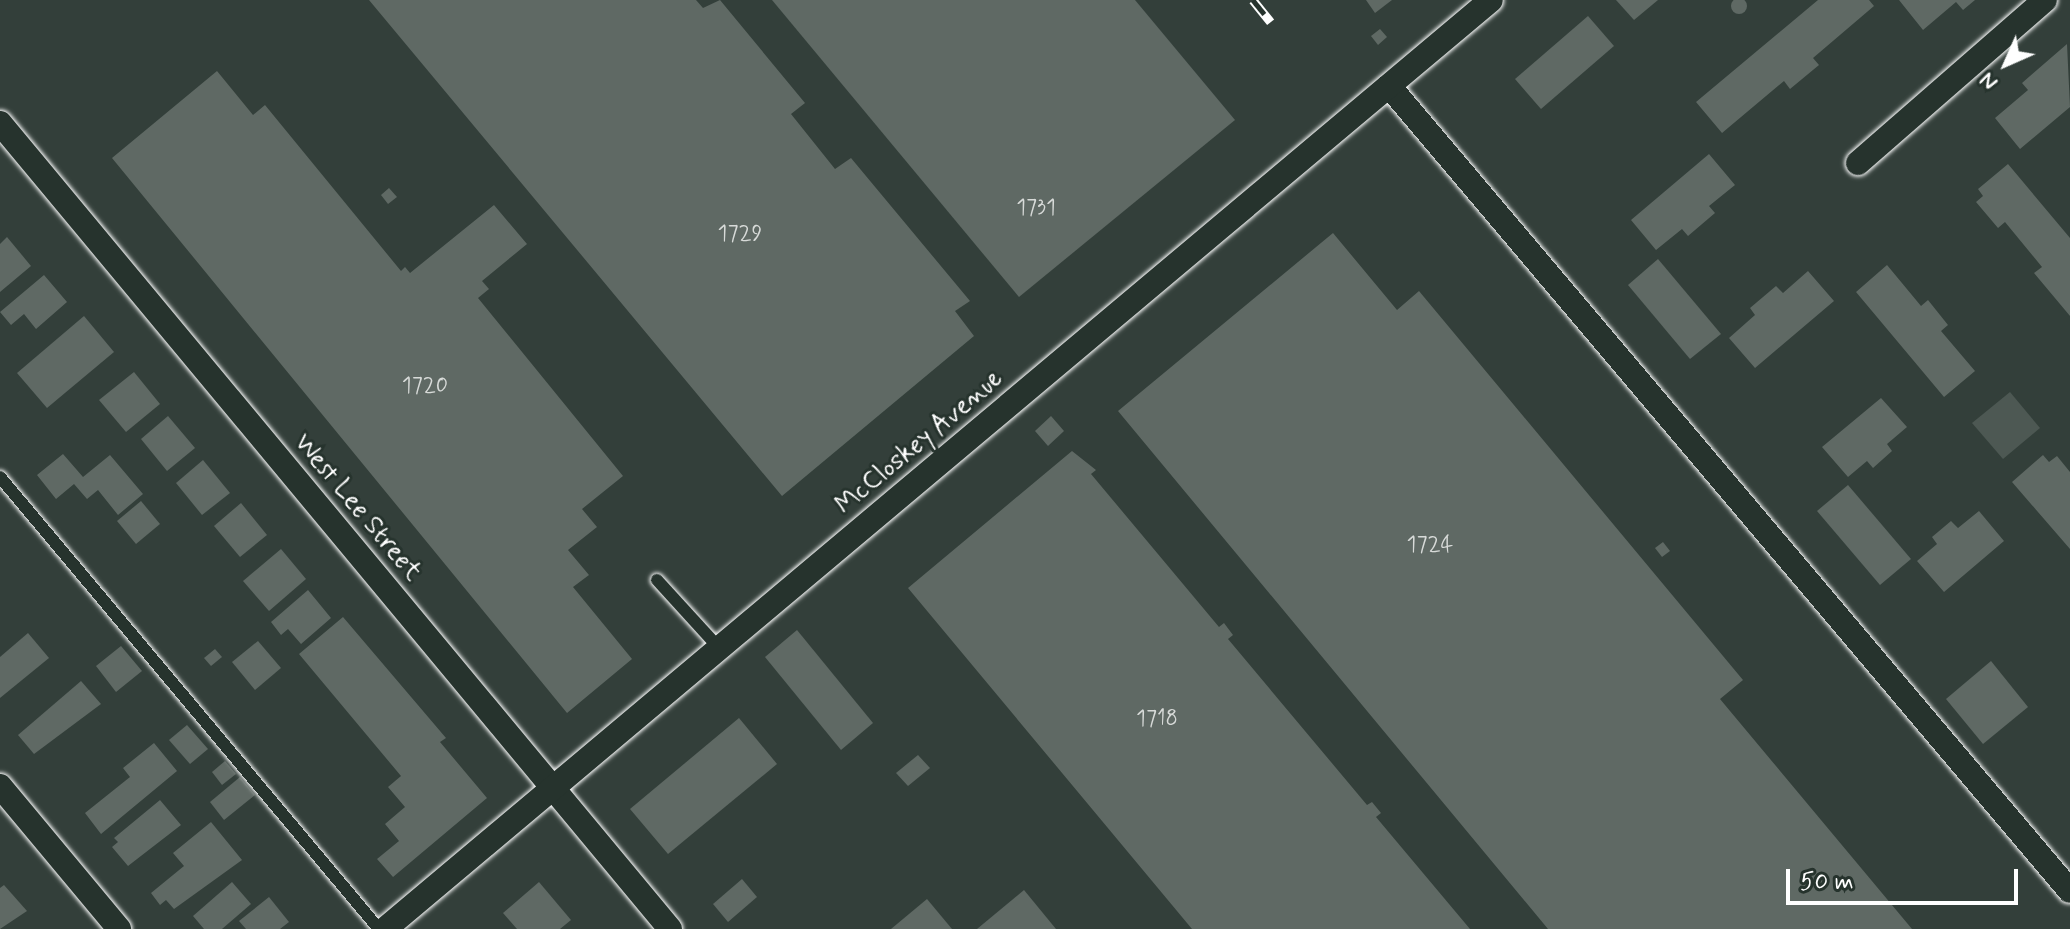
<!DOCTYPE html>
<html>
<head>
<meta charset="utf-8">
<style>
	body { margin:0 }
	#map { position:relative; width:2070px; height:929px; overflow:hidden; background:#333f3a; font-family:Mynerve,sans-serif }
	div>[style] { position:absolute }
	.green>* { inset:0; background:#4d5853 }
	.building>* { inset:0; background:#5f6964 }
	.round { border-radius:50% }
	.roads { filter:drop-shadow(0 0 2px #fff) drop-shadow(0 0 2px #fff) }
	.lane>* { height:12px; margin:-6px; padding:0 6px; transform-origin:6px; border-radius:6px; background:#26332d }
	.street>* { height:24px; margin:-12px; padding:0 12px; transform-origin:12px; border-radius:12px; background:#26332d }
	.rail>* { height:9px; margin-top:-4.5px; transform-origin:0; background:repeating-linear-gradient(90deg,#26332d 0 18px,#fff 0 36px); box-sizing:border-box; border-block:2px solid #fff }
	span { translate:-50% -50%; white-space:nowrap; text-align:center; line-height:1.15; -webkit-text-stroke:6px #26332d; paint-order:stroke }
	.number-label { font-size:22px; color:#d7dad8 }
	.number-label span { -webkit-text-stroke-width:0 }
	.street-label { font-size:26px; color:#fff }
	.north { position:absolute; left:1966px; top:24px; width:80px; height:80px; -webkit-text-stroke:6px #26332d; paint-order:stroke; rotate:225deg; font-size:22px; font-weight:700; line-height:32px; text-align:center; color:#fff }
	.north::after { content:''; display:block; margin:auto; width:28px; height:36px; background:#fff; clip-path:polygon(50% 0,100% 100%,50% 72%,0 100%) }
	.scale { position:absolute; left:1786px; top:869px; width:232px; height:36px; box-sizing:border-box; border:4px solid #fff; border-top:0; padding-left:10px; font-size:24px; line-height:28px; white-space:nowrap; color:#fff; -webkit-text-stroke:6px #26332d; paint-order:stroke }
</style>
</head>
<body>
<div id="map">
	<div class="green">
		<i style="clip-path:polygon(2010px 392px,2040px 428px,2003px 459px,1972px 423px)"></i>
	</div>
	<div class="building">
		<i class="round" style="left:1731px;top:-2px;width:16px;height:16px"></i>
		<i style="clip-path:polygon(369px 0,696px 0,703px 8px,720px 0,805px 103px,791px 114px,835px 169px,851px 158px,970px 301px,955px 311px,974px 336px,782px 496px)"></i>
		<i style="clip-path:polygon(772px 0,1135px 0,1235px 120px,1019px 297px)"></i>
		<i style="clip-path:polygon(1366px 0,1392px 0,1375px 13px)"></i>
		<i style="clip-path:polygon(1616px 0,1658px 0,1634px 20px)"></i>
		<i style="clip-path:polygon(1818px 0,1869px 0,1874px 6px,1813px 58px,1819px 65px,1790px 89px,1784px 81px,1722px 133px,1696px 102px)"></i>
		<i style="clip-path:polygon(1899px 0,1975px 0,1963px 10px,1956px 2px,1923px 30px)"></i>
		<i style="clip-path:polygon(1588px 16px,1614px 46px,1541px 109px,1515px 79px)"></i>
		<i style="clip-path:polygon(1380px 29px,1387px 37px,1378px 45px,1371px 36px)"></i>
		<i style="clip-path:polygon(2067px 44px,2070px 107px,2020px 149px,1995px 118px,2028px 90px,2022px 83px)"></i>
		<i style="clip-path:polygon(217px 71px,253px 115px,265px 105px,401px 271px,405px 267px,410px 273px,494px 205px,527px 244px,482px 281px,489px 289px,478px 298px,623px 476px,582px 509px,597px 527px,568px 550px,589px 575px,573px 587px,632px 659px,567px 713px,112px 158px)"></i>
		<i style="clip-path:polygon(1709px 154px,1735px 185px,1709px 206px,1715px 213px,1688px 236px,1682px 229px,1656px 250px,1631px 220px)"></i>
		<i style="clip-path:polygon(2008px 164px,2070px 238px,2070px 316px,2034px 273px,2042px 267px,2005px 222px,1998px 228px,1976px 202px,1983px 196px,1978px 189px)"></i>
		<i style="clip-path:polygon(389px 188px,397px 197px,388px 204px,381px 195px)"></i>
		<i style="clip-path:polygon(1333px 233px,1397px 310px,1419px 291px,1743px 680px,1720px 699px,1912px 929px,1548px 929px,1118px 411px)"></i>
		<i style="clip-path:polygon(7px 237px,31px 266px,0 292px,0 244px)"></i>
		<i style="clip-path:polygon(1658px 259px,1721px 334px,1690px 359px,1628px 285px)"></i>
		<i style="clip-path:polygon(1887px 265px,1921px 306px,1928px 300px,1948px 325px,1941px 331px,1975px 371px,1944px 397px,1856px 292px)"></i>
		<i style="clip-path:polygon(1808px 271px,1834px 301px,1755px 368px,1729px 338px,1755px 315px,1750px 308px,1776px 286px,1783px 293px)"></i>
		<i style="clip-path:polygon(44px 275px,67px 302px,36px 329px,24px 314px,11px 325px,0 312px)"></i>
		<i style="clip-path:polygon(84px 316px,114px 352px,47px 408px,17px 373px)"></i>
		<i style="clip-path:polygon(134px 372px,160px 404px,126px 432px,99px 400px)"></i>
		<i style="clip-path:polygon(1881px 398px,1907px 427px,1887px 444px,1892px 451px,1873px 468px,1867px 461px,1848px 477px,1822px 447px)"></i>
		<i style="clip-path:polygon(168px 416px,195px 448px,167px 471px,141px 439px)"></i>
		<i style="clip-path:polygon(1051px 416px,1064px 431px,1048px 446px,1035px 431px)"></i>
		<i style="clip-path:polygon(1072px 451px,1096px 470px,1091px 474px,1219px 627px,1224px 623px,1233px 635px,1228px 639px,1367px 805px,1372px 802px,1381px 813px,1376px 817px,1470px 929px,1192px 929px,908px 588px)"></i>
		<i style="clip-path:polygon(63px 454px,83px 477px,110px 455px,143px 494px,118px 515px,98px 490px,87px 499px,74px 484px,56px 499px,37px 475px)"></i>
		<i style="clip-path:polygon(2043px 455px,2049px 462px,2057px 456px,2070px 472px,2070px 549px,2012px 482px)"></i>
		<i style="clip-path:polygon(203px 460px,230px 493px,202px 515px,176px 483px)"></i>
		<i style="clip-path:polygon(1848px 485px,1911px 559px,1880px 585px,1817px 511px)"></i>
		<i style="clip-path:polygon(141px 501px,160px 524px,136px 544px,117px 521px)"></i>
		<i style="clip-path:polygon(241px 503px,267px 535px,240px 557px,214px 526px)"></i>
		<i style="clip-path:polygon(1979px 511px,2004px 541px,1944px 592px,1917px 561px,1937px 544px,1932px 537px,1951px 521px,1958px 528px)"></i>
		<i style="clip-path:polygon(1663px 542px,1670px 551px,1662px 557px,1655px 548px)"></i>
		<i style="clip-path:polygon(281px 549px,306px 579px,269px 611px,243px 581px)"></i>
		<i style="clip-path:polygon(308px 590px,331px 618px,301px 644px,288px 629px,281px 635px,271px 622px)"></i>
		<i style="clip-path:polygon(343px 617px,446px 738px,440px 742px,487px 798px,393px 877px,377px 859px,399px 841px,385px 824px,405px 807px,388px 787px,401px 776px,299px 654px)"></i>
		<i style="clip-path:polygon(797px 630px,873px 723px,841px 750px,765px 657px)"></i>
		<i style="clip-path:polygon(28px 633px,49px 658px,0 698px,0 657px)"></i>
		<i style="clip-path:polygon(258px 641px,281px 668px,255px 690px,232px 662px)"></i>
		<i style="clip-path:polygon(121px 646px,142px 671px,116px 692px,96px 666px)"></i>
		<i style="clip-path:polygon(215px 649px,222px 657px,211px 666px,204px 658px)"></i>
		<i style="clip-path:polygon(1991px 661px,2028px 707px,1983px 744px,1946px 699px)"></i>
		<i style="clip-path:polygon(81px 681px,101px 704px,34px 754px,18px 735px)"></i>
		<i style="clip-path:polygon(739px 718px,777px 764px,668px 854px,630px 809px)"></i>
		<i style="clip-path:polygon(187px 725px,208px 749px,190px 764px,169px 740px)"></i>
		<i style="clip-path:polygon(154px 743px,177px 771px,101px 834px,85px 813px,130px 777px,123px 768px)"></i>
		<i style="clip-path:polygon(918px 755px,930px 768px,908px 786px,896px 773px)"></i>
		<i style="clip-path:polygon(225px 761px,236px 774px,222px 785px,212px 772px)"></i>
		<i style="clip-path:polygon(240px 777px,255px 795px,224px 820px,210px 802px)"></i>
		<i style="clip-path:polygon(160px 800px,181px 825px,128px 866px,112px 847px,118px 842px,114px 838px)"></i>
		<i style="clip-path:polygon(211px 822px,242px 860px,174px 909px,166px 900px,160px 905px,151px 893px,184px 866px,173px 853px)"></i>
		<i style="clip-path:polygon(742px 879px,757px 897px,728px 922px,713px 904px)"></i>
		<i style="clip-path:polygon(232px 882px,251px 904px,222px 929px,204px 929px,193px 916px)"></i>
		<i style="clip-path:polygon(539px 882px,571px 920px,560px 929px,517px 929px,503px 913px)"></i>
		<i style="clip-path:polygon(4px 885px,27px 911px,0 929px,0 888px)"></i>
		<i style="clip-path:polygon(1024px 890px,1056px 929px,977px 929px)"></i>
		<i style="clip-path:polygon(269px 897px,289px 922px,280px 929px,246px 929px,239px 921px)"></i>
		<i style="clip-path:polygon(927px 899px,952px 929px,891px 929px)"></i>
	</div>
	<div class="roads">
		<div class="lane">
			<i style="left:0;top:477px;width:590px;rotate:50.02deg"></i>
			<i style="left:657px;top:580px;width:93px;rotate:47.6deg"></i>
		</div>
		<div class="street">
			<i style="left:1389px;top:86px;width:1054px;rotate:49.77deg"></i>
			<i style="left:0;top:123px;width:1048px;rotate:50.26deg"></i>
			<i style="left:1858px;top:163px;width:248px;rotate:-41.1deg"></i>
			<i style="left:0;top:786px;width:186px;rotate:50.2deg"></i>
			<i style="left:385px;top:929px;width:1444px;rotate:-40.03deg"></i>
		</div>
	</div>
	<div class="rail">
		<i style="left:1253px;top:0;width:28px;rotate:51deg"></i>
	</div>
	<div class="number-label">
		<span style="left:1036px;top:209px">1731</span>
		<span style="left:740px;top:235px">1729</span>
		<span style="left:425px;top:387px">1720</span>
		<span style="left:1430px;top:546px">1724</span>
		<span style="left:1157px;top:720px">1718</span>
	</div>
	<div class="street-label">
		<span style="left:920px;top:443px;rotate:-40deg">McCloskey Avenue</span>
		<span style="left:357px;top:508px;rotate:50deg">West Lee Street</span>
	</div>
	<div class="north">N</div>
	<div class="scale">50 m</div>
</div>
</body>
</html>
